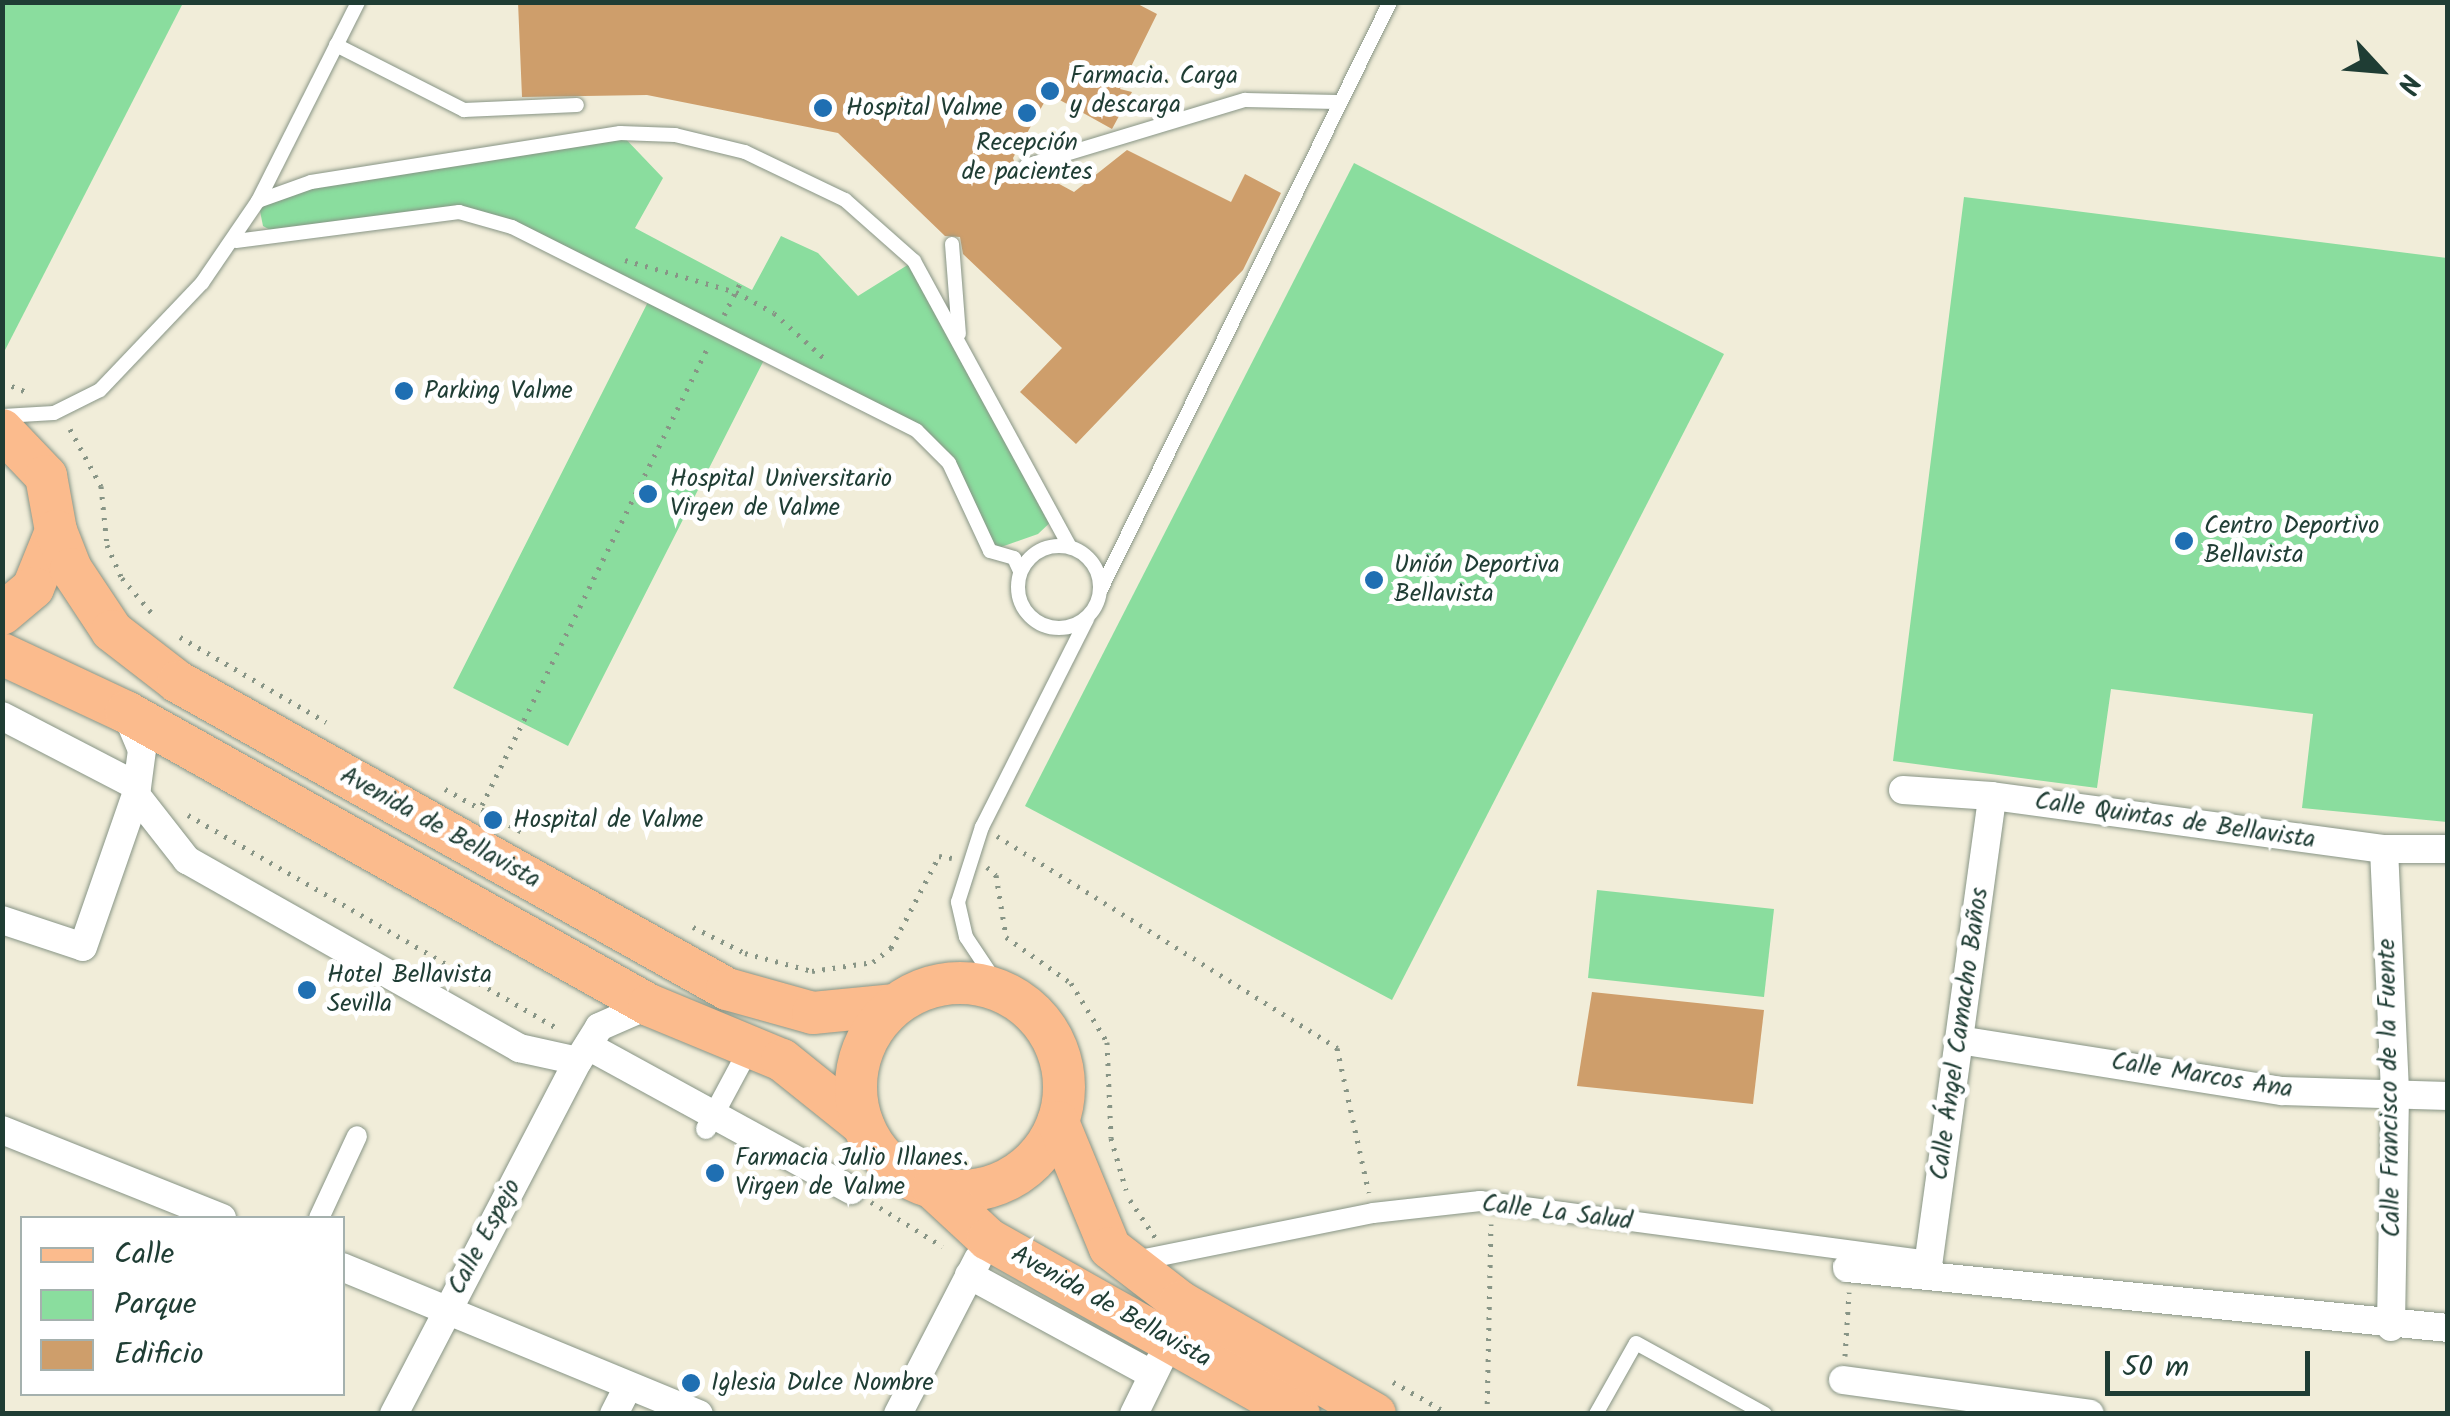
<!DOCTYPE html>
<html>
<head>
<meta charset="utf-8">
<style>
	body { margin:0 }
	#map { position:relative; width:2450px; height:1416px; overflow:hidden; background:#f1edd9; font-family:Kalam,sans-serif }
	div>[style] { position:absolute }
	.green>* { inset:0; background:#8add9e }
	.building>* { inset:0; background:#ce9e6b }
	.path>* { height:5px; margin-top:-2.5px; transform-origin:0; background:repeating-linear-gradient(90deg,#889586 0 2.5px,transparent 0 10.5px) }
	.roads { filter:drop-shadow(0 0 2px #889586) drop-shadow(0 0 2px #889586) }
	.service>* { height:14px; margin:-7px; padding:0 7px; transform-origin:7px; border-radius:7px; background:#fff }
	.service>.ring { margin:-7px; padding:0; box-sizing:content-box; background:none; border:14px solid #fff; border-radius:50% }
	.pedestrian>* { height:20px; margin:-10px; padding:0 10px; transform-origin:10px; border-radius:10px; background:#fff }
	.minor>* { height:28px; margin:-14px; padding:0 14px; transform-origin:14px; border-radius:14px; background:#fff }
	.primary>* { height:42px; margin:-21px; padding:0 21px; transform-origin:21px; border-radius:21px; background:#fbbb8d }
	.primary>.ring { margin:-21px; padding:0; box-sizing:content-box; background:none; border:42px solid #fbbb8d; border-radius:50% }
	.dots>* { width:28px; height:28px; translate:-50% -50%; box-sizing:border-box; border:5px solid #fff; border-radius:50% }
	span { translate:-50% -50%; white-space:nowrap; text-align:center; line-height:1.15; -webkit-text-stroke:10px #fff; paint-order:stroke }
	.poi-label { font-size:25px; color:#1f3d34 }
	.left { translate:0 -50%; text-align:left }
	.street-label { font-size:25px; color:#1f3d34 }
	.frame { position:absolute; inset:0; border:5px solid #1f3d34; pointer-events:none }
	.legend { position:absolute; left:20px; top:1216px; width:325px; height:180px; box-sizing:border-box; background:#fff; border:2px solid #a5b1ae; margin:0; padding:12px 18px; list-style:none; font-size:30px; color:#1f3d34 }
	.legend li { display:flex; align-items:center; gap:20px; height:50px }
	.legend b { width:50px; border:2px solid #a5b1ae }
	.north { position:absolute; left:2330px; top:20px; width:100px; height:100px; -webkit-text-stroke:8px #fff; paint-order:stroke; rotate:116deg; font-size:28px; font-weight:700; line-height:40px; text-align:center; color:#1f3d34 }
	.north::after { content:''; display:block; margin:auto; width:35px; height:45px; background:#1f3d34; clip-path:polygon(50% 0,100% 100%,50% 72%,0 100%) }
	.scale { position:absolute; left:2105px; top:1351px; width:205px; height:45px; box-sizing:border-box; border:5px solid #1f3d34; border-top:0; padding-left:12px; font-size:30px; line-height:35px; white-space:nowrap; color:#1f3d34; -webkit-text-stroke:8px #fff; paint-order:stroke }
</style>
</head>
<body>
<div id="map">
	<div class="green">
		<i style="clip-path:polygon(3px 2px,183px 3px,3px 354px,2px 3px)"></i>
		<i style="clip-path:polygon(620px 133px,663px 178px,635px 228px,752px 290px,781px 236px,818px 253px,858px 296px,914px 261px,1055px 518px,1038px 534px,990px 551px,949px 463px,917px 431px,767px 354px,568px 746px,453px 688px,651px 296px,512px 227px,460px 212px,281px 236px,263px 226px,258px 201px,311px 182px)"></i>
		<i style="clip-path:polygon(1354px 163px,1724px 354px,1392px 1000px,1025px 806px)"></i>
		<i style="clip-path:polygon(1964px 197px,2447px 258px,2447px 822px,2302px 808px,2313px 714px,2111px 689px,2097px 788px,1893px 761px)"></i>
		<i style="clip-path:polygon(1597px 890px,1774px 909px,1764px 997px,1588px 978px)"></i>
	</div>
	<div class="building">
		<i style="clip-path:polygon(518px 2px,1134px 2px,1157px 14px,1120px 89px,1132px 92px,1112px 129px,1049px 94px,1013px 158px,1018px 173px,1039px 173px,1074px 192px,1127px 150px,1231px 202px,1245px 174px,1281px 193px,1243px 270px,1076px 444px,1020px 392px,1062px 348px,963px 254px,960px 237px,945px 236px,838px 133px,647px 95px,522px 97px)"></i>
		<i style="clip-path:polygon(1592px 992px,1764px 1010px,1753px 1104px,1577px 1086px)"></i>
	</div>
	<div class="path">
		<i style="left:625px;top:260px;width:116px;rotate:16.1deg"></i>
		<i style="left:736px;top:292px;width:43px;rotate:28.9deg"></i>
		<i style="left:774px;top:313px;width:70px;rotate:42.1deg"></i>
		<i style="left:724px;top:315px;width:37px;rotate:-63deg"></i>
		<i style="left:2px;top:382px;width:27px;rotate:22deg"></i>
		<i style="left:70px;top:429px;width:65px;rotate:61.5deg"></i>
		<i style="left:101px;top:486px;width:59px;rotate:84.2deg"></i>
		<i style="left:107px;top:545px;width:36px;rotate:66deg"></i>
		<i style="left:122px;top:578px;width:52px;rotate:49.6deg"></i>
		<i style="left:180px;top:637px;width:169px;rotate:30.2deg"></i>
		<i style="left:445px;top:789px;width:88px;rotate:29.2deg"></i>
		<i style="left:482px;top:805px;width:511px;rotate:-63.74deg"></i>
		<i style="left:188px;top:815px;width:424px;rotate:30deg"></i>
		<i style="left:997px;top:836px;width:401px;rotate:31.9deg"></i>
		<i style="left:1337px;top:1048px;width:148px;rotate:77.6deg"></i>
		<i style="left:987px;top:867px;width:12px;rotate:42deg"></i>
		<i style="left:996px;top:875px;width:63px;rotate:80.8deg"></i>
		<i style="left:1006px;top:937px;width:80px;rotate:35.3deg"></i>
		<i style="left:1071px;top:983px;width:69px;rotate:58.6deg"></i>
		<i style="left:1107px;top:1042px;width:96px;rotate:87.6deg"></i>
		<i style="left:1111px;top:1138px;width:54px;rotate:73.9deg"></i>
		<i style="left:693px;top:927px;width:58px;rotate:26.6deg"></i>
		<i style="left:745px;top:953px;width:69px;rotate:15deg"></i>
		<i style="left:812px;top:971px;width:62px;rotate:-8.4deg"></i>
		<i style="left:873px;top:962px;width:23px;rotate:-38deg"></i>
		<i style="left:891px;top:948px;width:104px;rotate:-62.4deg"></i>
		<i style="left:939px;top:856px;width:13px;rotate:9deg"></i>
		<i style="left:1130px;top:1200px;width:45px;rotate:56deg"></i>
		<i style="left:871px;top:1202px;width:84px;rotate:31.8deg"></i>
		<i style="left:1845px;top:1356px;width:64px;rotate:-86.4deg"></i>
		<i style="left:1393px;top:1382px;width:64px;rotate:29.7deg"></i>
		<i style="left:1487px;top:1414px;width:190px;rotate:-88.8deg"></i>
	</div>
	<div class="roads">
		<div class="service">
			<i style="left:336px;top:45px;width:144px;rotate:26.9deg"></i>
			<i style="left:464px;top:110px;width:113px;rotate:-2.5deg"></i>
			<i style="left:1026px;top:166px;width:229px;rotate:-16.8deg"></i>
			<i style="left:1245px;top:100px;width:92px;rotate:1.2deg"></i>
			<i style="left:258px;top:201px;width:56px;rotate:-19.7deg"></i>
			<i style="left:311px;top:182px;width:313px;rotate:-9deg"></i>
			<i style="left:620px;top:133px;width:55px;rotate:2.1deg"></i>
			<i style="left:675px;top:135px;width:72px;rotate:13.7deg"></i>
			<i style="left:745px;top:152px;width:111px;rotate:25.6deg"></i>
			<i style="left:845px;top:200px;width:92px;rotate:41.5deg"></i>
			<i style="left:914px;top:261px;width:326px;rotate:61.4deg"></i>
			<i style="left:236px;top:241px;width:225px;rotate:-7.4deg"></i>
			<i style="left:459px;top:212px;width:55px;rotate:15.8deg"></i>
			<i style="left:512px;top:227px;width:453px;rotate:26.7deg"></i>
			<i style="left:917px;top:431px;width:45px;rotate:45deg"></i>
			<i style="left:949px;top:463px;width:97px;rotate:65deg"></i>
			<i style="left:990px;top:551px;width:25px;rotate:16deg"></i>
			<i style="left:1014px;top:558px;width:14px;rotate:65deg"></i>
			<i style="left:952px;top:244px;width:90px;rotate:85.6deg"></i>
			<i style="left:3px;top:416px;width:51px;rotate:-3.4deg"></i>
			<i style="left:54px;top:413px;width:51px;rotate:-26.6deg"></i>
			<i style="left:100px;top:390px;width:148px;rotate:-46.4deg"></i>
			<i style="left:202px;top:283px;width:99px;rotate:-55.7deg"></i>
			<i style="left:258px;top:201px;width:223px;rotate:-63.3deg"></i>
			<i class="ring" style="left:1018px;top:546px;width:68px;height:68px"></i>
			<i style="left:1101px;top:589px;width:654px;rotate:-63.79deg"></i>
			<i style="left:1002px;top:991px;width:65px;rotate:-123.7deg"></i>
			<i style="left:966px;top:937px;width:36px;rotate:-103deg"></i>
			<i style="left:958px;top:902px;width:79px;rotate:-72.3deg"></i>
			<i style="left:982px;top:827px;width:233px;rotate:-63.2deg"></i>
			<i style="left:1596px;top:1414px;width:81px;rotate:-60.6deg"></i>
			<i style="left:1636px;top:1343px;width:147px;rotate:28.8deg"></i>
		</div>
		<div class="pedestrian">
			<i style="left:706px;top:1129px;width:93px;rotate:-61.8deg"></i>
			<i style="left:319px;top:1218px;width:90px;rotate:-65.1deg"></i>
			<i style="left:1130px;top:1262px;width:248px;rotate:-11.4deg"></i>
			<i style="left:1373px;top:1213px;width:108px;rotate:-6.4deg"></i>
			<i style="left:1480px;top:1201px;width:453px;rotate:7.6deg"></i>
		</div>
		<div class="minor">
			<i style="left:126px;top:712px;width:41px;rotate:67.2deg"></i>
			<i style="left:142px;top:750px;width:45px;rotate:97.6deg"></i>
			<i style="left:136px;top:795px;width:83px;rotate:51.9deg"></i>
			<i style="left:187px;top:860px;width:382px;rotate:29.5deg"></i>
			<i style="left:519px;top:1048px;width:60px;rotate:12.4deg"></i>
			<i style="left:578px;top:1061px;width:40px;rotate:-58deg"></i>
			<i style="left:599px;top:1027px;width:55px;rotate:-23.7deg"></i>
			<i style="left:2px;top:716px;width:152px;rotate:27.4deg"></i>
			<i style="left:1903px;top:790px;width:89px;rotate:3.9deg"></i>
			<i style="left:1992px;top:796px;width:396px;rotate:7.7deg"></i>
			<i style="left:2384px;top:849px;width:64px"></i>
			<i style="left:2384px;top:849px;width:246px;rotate:87.4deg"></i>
			<i style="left:2395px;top:1095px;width:232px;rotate:91deg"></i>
			<i style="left:2px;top:920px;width:85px;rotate:18.4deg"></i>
			<i style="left:83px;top:947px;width:161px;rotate:-70.8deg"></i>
			<i style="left:1959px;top:1040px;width:327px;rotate:9deg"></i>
			<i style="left:2282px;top:1091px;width:166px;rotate:1.7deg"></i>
			<i style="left:588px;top:1046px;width:300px;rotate:28.7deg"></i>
			<i style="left:2px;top:1130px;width:237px;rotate:21.8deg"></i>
			<i style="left:342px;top:1267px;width:386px;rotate:22.4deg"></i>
			<i style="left:1847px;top:1268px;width:604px;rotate:5.7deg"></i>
			<i style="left:1927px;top:1273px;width:481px;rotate:-82.2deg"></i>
			<i style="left:969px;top:1275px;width:209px;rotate:28.5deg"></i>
			<i style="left:1843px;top:1380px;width:249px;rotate:7.8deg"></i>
			<i style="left:394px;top:1414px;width:398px;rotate:-62.5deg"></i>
			<i style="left:614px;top:1414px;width:30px;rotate:-63deg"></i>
			<i style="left:898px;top:1414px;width:174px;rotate:-62.7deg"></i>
			<i style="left:1134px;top:1414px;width:59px;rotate:-63.9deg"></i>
		</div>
		<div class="primary">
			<i style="left:2px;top:430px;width:64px;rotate:46.3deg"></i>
			<i style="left:46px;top:476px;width:56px;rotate:79.7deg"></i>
			<i style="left:56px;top:531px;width:61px;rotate:112deg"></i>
			<i style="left:33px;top:588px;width:40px;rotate:140deg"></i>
			<i style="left:56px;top:531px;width:41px;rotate:68.5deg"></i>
			<i style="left:71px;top:569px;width:74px;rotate:56.5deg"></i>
			<i style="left:112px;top:631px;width:83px;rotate:37.7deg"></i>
			<i style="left:178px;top:682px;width:629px;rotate:29.21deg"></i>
			<i style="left:727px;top:989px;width:89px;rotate:15.6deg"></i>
			<i style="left:813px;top:1013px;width:80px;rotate:-5.7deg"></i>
			<i style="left:2px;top:654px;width:137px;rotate:25.1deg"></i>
			<i style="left:126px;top:712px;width:599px;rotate:29.26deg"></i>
			<i style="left:649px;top:1005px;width:144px;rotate:22.5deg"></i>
			<i style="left:782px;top:1060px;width:104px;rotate:38.7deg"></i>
			<i class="ring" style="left:856px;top:983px;width:166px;height:166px"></i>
			<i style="left:1058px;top:1122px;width:136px;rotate:67.6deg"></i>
			<i style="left:1110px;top:1248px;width:88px;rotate:37.6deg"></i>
			<i style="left:1180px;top:1302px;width:225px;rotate:29.9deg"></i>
			<i style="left:933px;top:1188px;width:75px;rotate:42.8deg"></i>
			<i style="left:988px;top:1239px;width:357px;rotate:29.4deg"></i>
		</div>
	</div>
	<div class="dots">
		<i style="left:1050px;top:91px;background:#1f6fb2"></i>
		<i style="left:823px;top:108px;background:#1f6fb2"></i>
		<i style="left:1027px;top:113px;background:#1f6fb2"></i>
		<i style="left:404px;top:391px;background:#1f6fb2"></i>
		<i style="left:648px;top:494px;background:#1f6fb2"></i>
		<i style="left:2184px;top:541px;background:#1f6fb2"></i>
		<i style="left:1374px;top:580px;background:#1f6fb2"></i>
		<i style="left:493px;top:820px;background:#1f6fb2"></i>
		<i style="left:307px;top:990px;background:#1f6fb2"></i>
		<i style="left:715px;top:1173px;background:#1f6fb2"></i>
		<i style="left:691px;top:1383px;background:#1f6fb2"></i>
	</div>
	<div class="poi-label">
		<span class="left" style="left:1070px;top:91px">Farmacia. Carga<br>y descarga</span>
		<span class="left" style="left:846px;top:108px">Hospital Valme</span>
		<span style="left:1027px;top:158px">Recepción<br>de pacientes</span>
		<span class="left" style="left:424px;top:391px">Parking Valme</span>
		<span class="left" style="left:670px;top:494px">Hospital Universitario<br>Virgen de Valme</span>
		<span class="left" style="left:2204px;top:541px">Centro Deportivo<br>Bellavista</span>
		<span class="left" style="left:1394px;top:580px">Unión Deportiva<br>Bellavista</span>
		<span class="left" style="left:513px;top:820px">Hospital de Valme</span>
		<span class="left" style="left:327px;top:990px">Hotel Bellavista<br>Sevilla</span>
		<span class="left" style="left:735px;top:1173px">Farmacia Julio Illanes.<br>Virgen de Valme</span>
		<span class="left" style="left:711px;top:1383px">Iglesia Dulce Nombre</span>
	</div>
	<div class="street-label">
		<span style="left:2175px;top:821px;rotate:8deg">Calle Quintas de Bellavista</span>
		<span style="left:440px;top:828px;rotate:29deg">Avenida de Bellavista</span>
		<span style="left:1960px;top:1034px;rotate:-82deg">Calle Ángel Camacho Baños</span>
		<span style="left:2202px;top:1076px;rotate:9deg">Calle Marcos Ana</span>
		<span style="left:2390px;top:1088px;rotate:-91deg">Calle Francisco de la Fuente</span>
		<span style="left:1557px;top:1213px;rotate:7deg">Calle La Salud</span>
		<span style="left:485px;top:1237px;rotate:-62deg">Calle Espejo</span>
		<span style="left:1111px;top:1307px;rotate:29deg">Avenida de Bellavista</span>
	</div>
	<div class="frame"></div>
	<ul class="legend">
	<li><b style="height:12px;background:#fbbb8d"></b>Calle</li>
	<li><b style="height:28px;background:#8add9e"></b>Parque</li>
	<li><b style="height:28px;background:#ce9e6b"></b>Edificio</li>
	</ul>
	<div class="north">N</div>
	<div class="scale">50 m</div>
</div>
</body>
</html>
